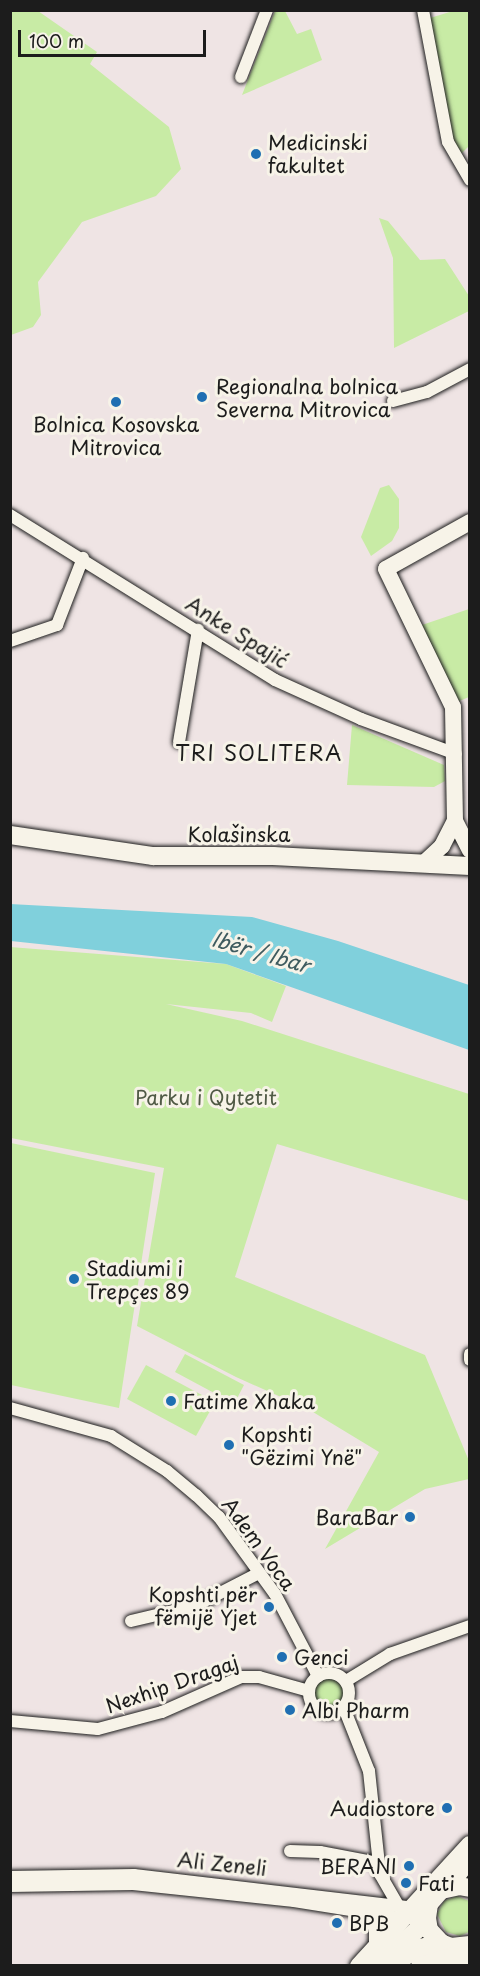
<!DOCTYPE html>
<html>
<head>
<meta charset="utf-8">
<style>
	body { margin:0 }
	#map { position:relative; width:480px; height:1976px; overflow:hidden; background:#efe4e4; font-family:"Playpen Sans",sans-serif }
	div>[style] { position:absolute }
	.green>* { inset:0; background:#c8eba5 }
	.round { border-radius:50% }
	.water>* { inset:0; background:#80d0dc }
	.roads { filter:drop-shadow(0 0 2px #1c1c1c) drop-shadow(0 0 2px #1c1c1c) }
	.minor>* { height:12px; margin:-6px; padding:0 6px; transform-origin:6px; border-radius:6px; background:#f7f3e8 }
	.minor>.ring { margin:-6px; padding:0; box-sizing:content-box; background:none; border:12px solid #f7f3e8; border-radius:50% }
	.tertiary>* { height:16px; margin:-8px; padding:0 8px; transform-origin:8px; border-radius:8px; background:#f7f3e8 }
	.secondary>* { height:18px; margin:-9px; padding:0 9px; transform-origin:9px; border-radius:9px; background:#f7f3e8 }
	.dots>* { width:16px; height:16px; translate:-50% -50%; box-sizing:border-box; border:3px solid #f7f3e8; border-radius:50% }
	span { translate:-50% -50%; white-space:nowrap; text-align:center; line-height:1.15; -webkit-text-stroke:6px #f7f3e8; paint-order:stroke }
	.poi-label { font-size:20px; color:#1c1c1c }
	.left { translate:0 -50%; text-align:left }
	.right { translate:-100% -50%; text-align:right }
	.street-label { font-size:20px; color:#1c1c1c }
	.park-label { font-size:20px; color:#505a45 }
	.neighbourhood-label { font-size:21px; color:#1c1c1c; letter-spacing:1.5px }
	.water-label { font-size:21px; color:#3f5b5f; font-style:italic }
	.frame { position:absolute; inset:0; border:12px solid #1c1c1c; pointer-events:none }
	.scale { position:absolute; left:18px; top:30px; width:188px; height:27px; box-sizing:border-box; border:3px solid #1c1c1c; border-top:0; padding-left:8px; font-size:18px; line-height:21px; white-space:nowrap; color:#1c1c1c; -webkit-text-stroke:4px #f7f3e8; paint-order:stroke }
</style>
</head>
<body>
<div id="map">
	<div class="green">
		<i style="clip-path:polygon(10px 11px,38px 11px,97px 52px,90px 64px,169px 127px,181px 169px,156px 196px,82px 222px,38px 282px,41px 315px,33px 327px,11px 335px)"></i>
		<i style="clip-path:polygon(275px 11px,285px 11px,297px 34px,311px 29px,322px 60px,242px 95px)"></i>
		<i style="clip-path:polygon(453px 11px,469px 11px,469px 146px,461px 154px,452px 136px,430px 18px)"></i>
		<i style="clip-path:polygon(379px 218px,388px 221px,420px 260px,445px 259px,469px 296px,469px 311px,394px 348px,393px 258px)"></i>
		<i style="clip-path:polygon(389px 485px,399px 499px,399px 528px,392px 541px,371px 556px,361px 537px,380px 488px)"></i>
		<i style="clip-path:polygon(469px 609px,469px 697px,457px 702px,422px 625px)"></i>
		<i style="clip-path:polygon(352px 725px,444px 765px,445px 781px,434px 787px,347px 785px)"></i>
		<i style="clip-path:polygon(10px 947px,226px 964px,286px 986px,272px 1022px,251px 1013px,166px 1004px,242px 1021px,469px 1094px,469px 1201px,277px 1144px,235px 1277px,425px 1355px,469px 1461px,469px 1479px,425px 1489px,325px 1549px,379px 1452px,308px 1409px,236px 1377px,137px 1326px,164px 1168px,11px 1138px)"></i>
		<i style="clip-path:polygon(11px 1143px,155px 1173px,119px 1408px,11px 1385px)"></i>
		<i style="clip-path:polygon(185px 1354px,244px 1385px,232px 1408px,214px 1398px,216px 1394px,175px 1372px)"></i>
		<i style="clip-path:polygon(146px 1365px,215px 1402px,196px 1436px,127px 1399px)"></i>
		<i class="round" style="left:314px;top:1679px;width:30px;height:30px"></i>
		<i style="clip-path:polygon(457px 1896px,469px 1901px,469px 1932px,460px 1936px,446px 1932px,437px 1914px,444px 1901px)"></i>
	</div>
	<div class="water">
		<i style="clip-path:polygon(10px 904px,252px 917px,338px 941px,469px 985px,469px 1050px,226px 964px,11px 941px)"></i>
	</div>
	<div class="roads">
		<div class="minor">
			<i style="left:423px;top:10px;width:134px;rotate:79.3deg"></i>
			<i style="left:448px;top:142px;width:44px;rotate:59.9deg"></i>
			<i style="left:241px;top:77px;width:72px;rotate:-68.8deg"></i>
			<i style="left:393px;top:401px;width:35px;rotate:-15deg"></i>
			<i style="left:427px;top:392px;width:49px;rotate:-28.1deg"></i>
			<i style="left:10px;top:515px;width:312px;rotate:31.9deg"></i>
			<i style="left:275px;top:680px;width:94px;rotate:24.4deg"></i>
			<i style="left:361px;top:719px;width:101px;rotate:20.2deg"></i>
			<i style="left:10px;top:641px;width:50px;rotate:-18.8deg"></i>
			<i style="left:57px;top:625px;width:72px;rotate:-68.8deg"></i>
			<i style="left:179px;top:742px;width:114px;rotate:-80.4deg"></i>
			<i style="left:470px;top:1354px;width:6px;rotate:90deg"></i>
			<i style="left:10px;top:1408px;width:105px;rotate:15.5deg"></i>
			<i style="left:111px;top:1436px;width:66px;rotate:32deg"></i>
			<i style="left:167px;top:1471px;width:38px;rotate:40deg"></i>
			<i style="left:196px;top:1495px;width:32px;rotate:44deg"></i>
			<i style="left:219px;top:1517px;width:95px;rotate:54deg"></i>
			<i style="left:275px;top:1594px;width:93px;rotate:62.3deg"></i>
			<i style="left:131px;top:1621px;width:66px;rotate:-13.2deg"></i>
			<i style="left:195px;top:1606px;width:72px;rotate:-27.3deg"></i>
			<i class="ring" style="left:309px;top:1673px;width:28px;height:28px"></i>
			<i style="left:346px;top:1681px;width:52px;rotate:-31.5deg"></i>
			<i style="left:390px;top:1654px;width:85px;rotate:-19.3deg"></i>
			<i style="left:344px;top:1708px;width:68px;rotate:68.4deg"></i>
			<i style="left:369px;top:1771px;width:104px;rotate:83.9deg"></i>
			<i style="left:380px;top:1874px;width:39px;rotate:60deg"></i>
			<i style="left:10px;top:1721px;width:88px;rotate:5.2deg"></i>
			<i style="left:98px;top:1729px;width:66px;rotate:-14.9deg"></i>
			<i style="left:162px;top:1712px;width:86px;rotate:-23.9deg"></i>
			<i style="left:241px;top:1677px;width:18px"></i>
			<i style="left:259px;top:1677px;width:52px;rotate:15.6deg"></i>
			<i style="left:290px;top:1851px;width:30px;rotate:2deg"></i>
			<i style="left:320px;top:1852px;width:60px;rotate:10.6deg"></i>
			<i style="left:10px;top:1877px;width:124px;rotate:-0.9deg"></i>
			<i style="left:134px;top:1875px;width:285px;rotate:6.7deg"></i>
			<i style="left:10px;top:1886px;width:123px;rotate:-0.9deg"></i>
			<i style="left:133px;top:1884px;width:162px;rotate:6deg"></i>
			<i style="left:294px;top:1901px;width:107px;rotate:9.1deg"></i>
			<i style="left:400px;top:1918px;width:27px"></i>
		</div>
		<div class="tertiary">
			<i style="left:470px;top:522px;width:96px;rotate:150.8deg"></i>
			<i style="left:386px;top:569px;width:153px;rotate:64.1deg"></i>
			<i style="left:453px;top:707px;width:114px;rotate:89deg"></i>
			<i style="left:455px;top:821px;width:33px;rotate:63deg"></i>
			<i style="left:426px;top:861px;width:22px;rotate:-43deg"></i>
			<i style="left:442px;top:846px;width:28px;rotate:-63deg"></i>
			<i style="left:450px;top:1886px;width:34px;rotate:-53deg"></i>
		</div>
		<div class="secondary">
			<i style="left:10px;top:835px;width:145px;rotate:8.4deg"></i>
			<i style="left:153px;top:856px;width:120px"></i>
			<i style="left:273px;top:856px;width:197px;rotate:2.9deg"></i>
			<i style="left:470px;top:1888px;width:10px;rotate:-169deg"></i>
			<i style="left:460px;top:1886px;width:19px;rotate:168deg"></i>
			<i style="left:441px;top:1890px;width:18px;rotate:131deg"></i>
			<i style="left:429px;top:1904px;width:14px;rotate:98deg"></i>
			<i style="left:427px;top:1918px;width:12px;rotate:81deg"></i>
			<i style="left:429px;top:1930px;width:18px;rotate:47deg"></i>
			<i style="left:441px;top:1943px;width:11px;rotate:22deg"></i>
			<i style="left:451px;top:1947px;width:19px;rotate:-6deg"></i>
			<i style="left:366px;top:1914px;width:17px;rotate:45deg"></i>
			<i style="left:378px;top:1926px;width:17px;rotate:90deg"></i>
			<i style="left:392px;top:1964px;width:32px;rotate:-30deg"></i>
			<i style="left:420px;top:1948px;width:22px;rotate:-13deg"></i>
			<i style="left:359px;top:1966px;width:164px;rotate:-47.5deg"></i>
			<i style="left:376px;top:1966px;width:68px;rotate:-41.4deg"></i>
			<i style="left:420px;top:1966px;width:34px;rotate:-17deg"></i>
			<i style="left:453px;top:1956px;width:15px;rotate:4deg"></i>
		</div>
	</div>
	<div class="dots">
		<i style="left:256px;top:154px;background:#1f6fb2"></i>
		<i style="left:202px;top:397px;background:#1f6fb2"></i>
		<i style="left:116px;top:402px;background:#1f6fb2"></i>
		<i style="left:74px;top:1279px;background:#1f6fb2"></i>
		<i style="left:171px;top:1401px;background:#1f6fb2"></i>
		<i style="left:229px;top:1445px;background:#1f6fb2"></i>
		<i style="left:410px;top:1517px;background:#1f6fb2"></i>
		<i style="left:269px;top:1607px;background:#1f6fb2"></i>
		<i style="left:282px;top:1657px;background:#1f6fb2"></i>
		<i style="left:290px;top:1710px;background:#1f6fb2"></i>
		<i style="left:447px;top:1808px;background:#1f6fb2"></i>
		<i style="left:409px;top:1866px;background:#1f6fb2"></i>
		<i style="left:406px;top:1883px;background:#1f6fb2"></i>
		<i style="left:337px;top:1923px;background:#1f6fb2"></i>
	</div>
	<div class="poi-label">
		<span class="left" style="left:268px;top:154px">Medicinski<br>fakultet</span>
		<span class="left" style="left:216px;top:398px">Regionalna bolnica<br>Severna Mitrovica</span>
		<span style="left:116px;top:436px">Bolnica Kosovska<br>Mitrovica</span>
		<span class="left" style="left:86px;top:1280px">Stadiumi i<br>Trepçes 89</span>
		<span class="left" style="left:183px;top:1401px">Fatime Xhaka</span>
		<span class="left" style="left:241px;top:1446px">Kopshti<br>"Gëzimi Ynë"</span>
		<span class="right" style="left:398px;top:1517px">BaraBar</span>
		<span class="right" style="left:257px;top:1606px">Kopshti për<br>fëmijë Yjet</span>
		<span class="left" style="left:294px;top:1657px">Genci</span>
		<span class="left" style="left:302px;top:1710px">Albi Pharm</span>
		<span class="right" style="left:435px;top:1808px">Audiostore</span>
		<span class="right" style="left:397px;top:1866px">BERANI</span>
		<span class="left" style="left:418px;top:1883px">Fati</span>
		<span class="left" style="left:349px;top:1923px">BPB</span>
	</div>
	<div class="street-label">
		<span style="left:237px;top:632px;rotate:32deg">Anke Spajić</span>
		<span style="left:239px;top:834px">Kolašinska</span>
		<span style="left:259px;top:1544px;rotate:54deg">Adem Voca</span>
		<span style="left:172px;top:1684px;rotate:-19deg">Nexhip Dragaj</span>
		<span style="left:222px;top:1864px;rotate:6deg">Ali Zeneli</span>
	</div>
	<div class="park-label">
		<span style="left:206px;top:1097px">Parku i Qytetit</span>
	</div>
	<div class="neighbourhood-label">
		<span style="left:259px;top:752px">TRI SOLITERA</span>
	</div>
	<div class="water-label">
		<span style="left:261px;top:951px;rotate:16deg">Ibër / Ibar</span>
	</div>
	<div class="frame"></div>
	<div class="scale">100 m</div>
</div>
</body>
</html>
